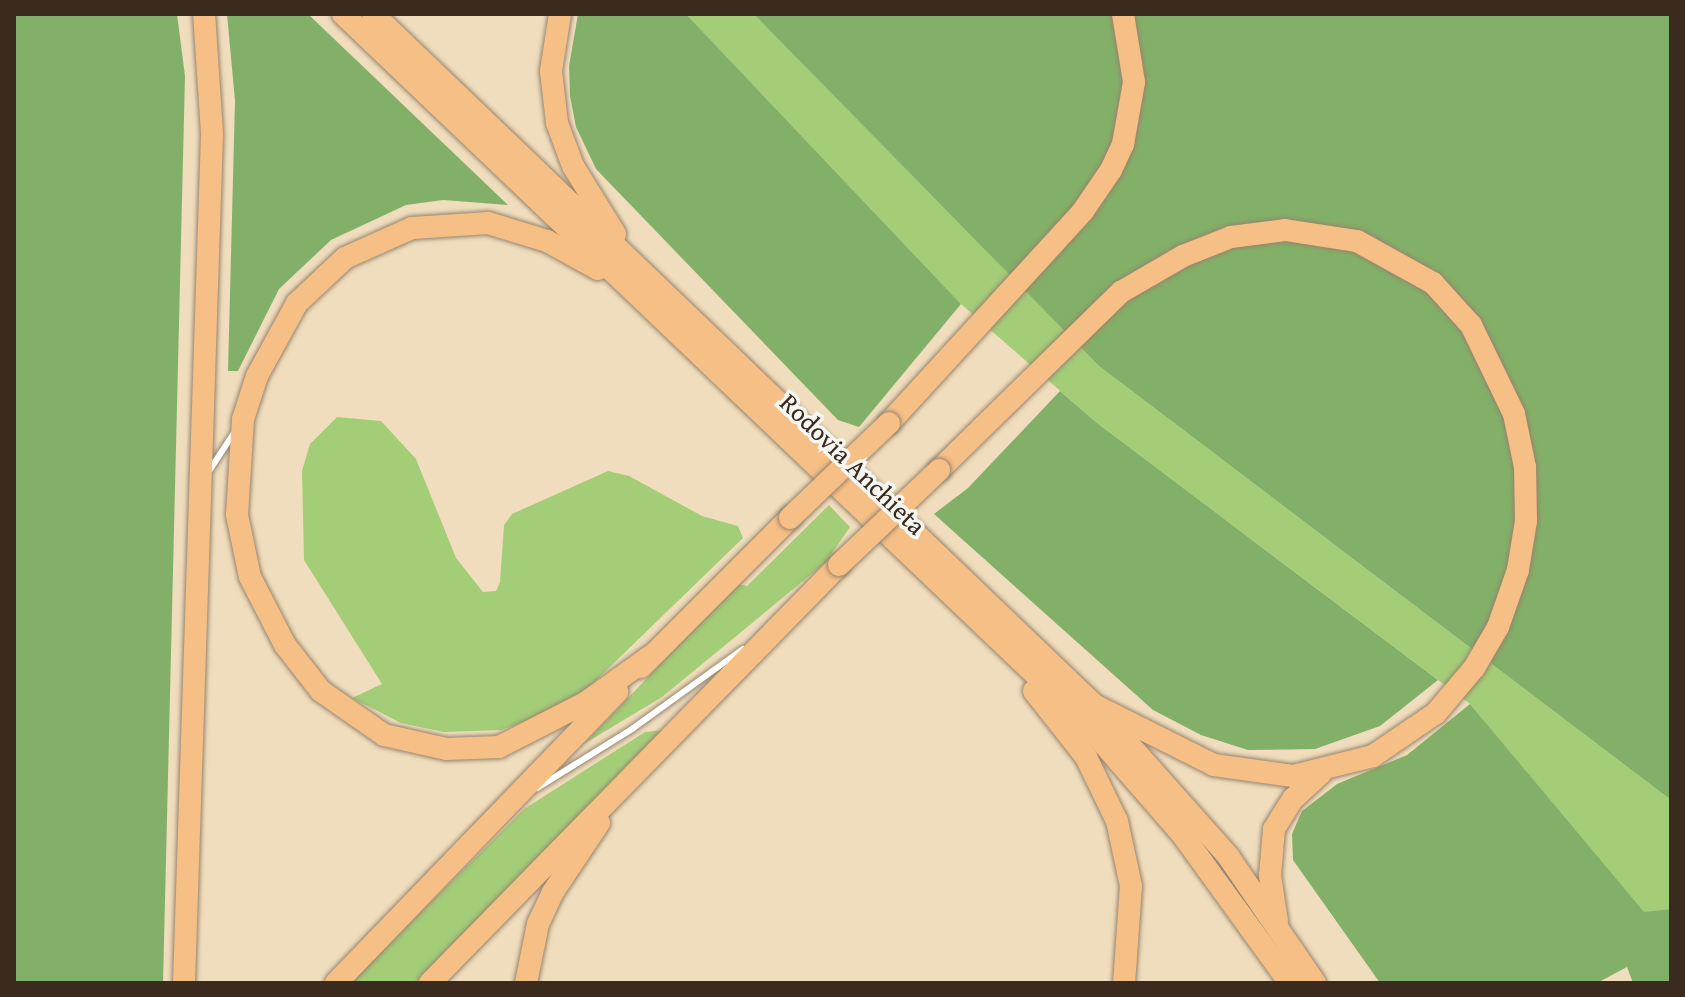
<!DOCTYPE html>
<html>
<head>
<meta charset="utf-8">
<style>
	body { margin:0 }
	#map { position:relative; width:1685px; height:997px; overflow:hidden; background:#f0ddbd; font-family:"Gentium Book Plus",serif }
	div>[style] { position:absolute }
	.green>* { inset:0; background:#a4cd78 }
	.forest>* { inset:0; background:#83b068 }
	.roads { filter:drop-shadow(0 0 2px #96846e) drop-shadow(0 0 2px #96846e) }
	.lane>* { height:6px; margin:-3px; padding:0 3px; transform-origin:3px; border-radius:3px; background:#fff }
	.highway>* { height:22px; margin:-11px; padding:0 11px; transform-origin:11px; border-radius:11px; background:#f5bf86 }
	.bridges { filter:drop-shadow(0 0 2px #96846e) drop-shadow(0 0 2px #96846e) }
	.highway-bridge>* { height:22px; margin:-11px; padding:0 11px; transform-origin:11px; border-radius:11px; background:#f5bf86 }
	span { translate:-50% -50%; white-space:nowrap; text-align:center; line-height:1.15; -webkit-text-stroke:7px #f6f6f2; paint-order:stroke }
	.street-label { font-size:26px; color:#3b2a1e }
	.frame { position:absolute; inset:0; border:16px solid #3b2a1e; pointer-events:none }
</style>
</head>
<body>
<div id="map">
	<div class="green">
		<i style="clip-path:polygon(686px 14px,754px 14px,769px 25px,1099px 366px,1671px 800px,1671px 909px,1644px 913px,1470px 704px,1097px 423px,961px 304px)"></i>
		<i style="clip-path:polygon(337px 417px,381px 421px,416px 459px,456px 558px,483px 592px,496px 591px,500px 582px,504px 525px,512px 514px,608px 471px,629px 476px,702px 516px,738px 526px,743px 538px,586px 690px,550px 712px,501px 730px,444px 732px,401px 723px,352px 698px,382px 684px,304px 560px,302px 471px,310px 444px)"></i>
		<i style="clip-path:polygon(829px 505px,850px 527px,825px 563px,662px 697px,584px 744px,737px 584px,747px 586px)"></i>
		<i style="clip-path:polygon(664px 730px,416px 983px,350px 983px,524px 809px,645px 732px)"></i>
	</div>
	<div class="forest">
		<i style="clip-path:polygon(14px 14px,177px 14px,185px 76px,163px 983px,14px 983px)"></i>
		<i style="clip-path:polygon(227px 14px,308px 14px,508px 205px,443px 200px,406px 205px,331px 240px,279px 289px,238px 371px,228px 371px,235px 101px)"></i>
		<i style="clip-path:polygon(578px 14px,686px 14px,961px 304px,859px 427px,838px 420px,596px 169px,576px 127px,570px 96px,569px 66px)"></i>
		<i style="clip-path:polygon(754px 14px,1671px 14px,1671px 800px,1099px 366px)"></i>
		<i style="clip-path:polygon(1060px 391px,1097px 423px,1438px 680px,1380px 726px,1315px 749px,1248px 750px,1201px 735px,1153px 710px,934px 514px,968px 488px)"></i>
		<i style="clip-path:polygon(1470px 704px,1644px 912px,1671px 909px,1671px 983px,1633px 983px,1627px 967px,1597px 983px,1380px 983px,1293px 860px,1292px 834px,1302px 811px,1337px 784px,1407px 755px)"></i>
	</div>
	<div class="roads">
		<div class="lane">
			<i style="left:209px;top:471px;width:45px;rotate:-56.7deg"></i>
			<i style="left:537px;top:788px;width:112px;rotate:-31.8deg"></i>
			<i style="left:632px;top:729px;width:137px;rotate:-35.8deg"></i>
		</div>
		<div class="highway">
			<i style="left:343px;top:14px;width:1021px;rotate:43.65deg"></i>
			<i style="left:1082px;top:719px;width:152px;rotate:49deg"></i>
			<i style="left:1182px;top:834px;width:184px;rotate:54.1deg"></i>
			<i style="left:373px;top:14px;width:999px;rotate:43.78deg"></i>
			<i style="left:1094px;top:705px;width:202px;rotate:48.4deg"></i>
			<i style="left:1228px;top:856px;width:154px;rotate:55.6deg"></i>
			<i style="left:560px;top:14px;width:58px;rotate:99deg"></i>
			<i style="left:551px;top:71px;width:52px;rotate:83.4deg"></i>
			<i style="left:557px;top:123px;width:46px;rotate:69.6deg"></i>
			<i style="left:573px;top:166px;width:80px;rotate:58.3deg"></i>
			<i style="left:598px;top:269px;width:58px;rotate:-151.2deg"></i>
			<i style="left:547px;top:241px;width:62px;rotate:-163deg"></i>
			<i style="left:488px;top:223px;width:76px;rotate:176.2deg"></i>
			<i style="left:412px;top:228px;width:73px;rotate:155.9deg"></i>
			<i style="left:345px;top:258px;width:66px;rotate:136.8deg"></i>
			<i style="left:297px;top:303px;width:83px;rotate:118.7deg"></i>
			<i style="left:257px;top:376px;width:45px;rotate:108deg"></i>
			<i style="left:243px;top:419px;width:96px;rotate:93.6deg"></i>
			<i style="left:237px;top:515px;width:63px;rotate:78.2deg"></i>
			<i style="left:250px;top:577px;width:76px;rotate:62.8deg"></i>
			<i style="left:285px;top:645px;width:58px;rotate:52deg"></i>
			<i style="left:321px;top:691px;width:77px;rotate:34.9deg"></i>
			<i style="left:384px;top:735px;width:64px;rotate:12.7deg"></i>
			<i style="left:446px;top:749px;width:53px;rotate:-2.2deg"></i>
			<i style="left:499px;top:747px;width:97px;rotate:-27.1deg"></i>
			<i style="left:585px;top:703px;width:81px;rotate:-35.5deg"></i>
			<i style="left:889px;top:423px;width:287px;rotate:-47.5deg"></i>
			<i style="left:1083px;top:211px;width:50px;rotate:-55.7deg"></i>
			<i style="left:1111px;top:170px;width:29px;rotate:-65deg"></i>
			<i style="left:1123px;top:144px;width:63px;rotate:-79.9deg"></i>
			<i style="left:1134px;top:82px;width:69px;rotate:-99.2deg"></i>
			<i style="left:939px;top:470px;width:255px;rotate:-44.4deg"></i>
			<i style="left:1121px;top:292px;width:72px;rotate:-30.1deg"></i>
			<i style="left:1183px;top:256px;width:52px;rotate:-21.6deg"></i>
			<i style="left:1231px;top:237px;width:54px;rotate:-7.4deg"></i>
			<i style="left:1285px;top:230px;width:73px;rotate:8.7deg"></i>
			<i style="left:1357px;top:241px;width:87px;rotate:28.9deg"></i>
			<i style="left:1433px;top:283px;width:57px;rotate:47.9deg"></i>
			<i style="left:1471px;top:325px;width:99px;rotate:64.2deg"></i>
			<i style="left:1514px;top:414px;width:54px;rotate:78.3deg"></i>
			<i style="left:1525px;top:467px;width:54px;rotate:88.9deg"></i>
			<i style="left:1526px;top:521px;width:50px;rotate:99.3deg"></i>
			<i style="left:1518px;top:570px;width:60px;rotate:109.3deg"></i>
			<i style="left:1498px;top:627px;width:48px;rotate:120.3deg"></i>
			<i style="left:1474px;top:668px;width:59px;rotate:130.2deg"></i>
			<i style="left:1436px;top:713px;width:76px;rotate:145.7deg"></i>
			<i style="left:1373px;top:756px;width:82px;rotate:166deg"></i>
			<i style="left:1293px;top:776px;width:80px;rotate:-172.1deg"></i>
			<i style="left:1214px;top:765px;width:134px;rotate:-153.4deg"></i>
			<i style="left:641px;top:667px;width:211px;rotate:-45deg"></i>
			<i style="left:1034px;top:691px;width:84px;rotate:51.8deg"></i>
			<i style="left:1086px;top:757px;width:71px;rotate:64.2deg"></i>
			<i style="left:1117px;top:821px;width:66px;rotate:77.8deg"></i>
			<i style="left:1131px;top:886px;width:97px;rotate:94.1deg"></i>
			<i style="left:1277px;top:921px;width:46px;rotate:-98.8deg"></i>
			<i style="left:1270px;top:876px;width:47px;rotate:-85.1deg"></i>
			<i style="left:1274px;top:829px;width:36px;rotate:-58deg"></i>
			<i style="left:1293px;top:799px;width:38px;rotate:-43deg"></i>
			<i style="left:184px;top:983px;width:850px;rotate:-88.11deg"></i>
			<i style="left:212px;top:133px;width:119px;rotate:-93.8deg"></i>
			<i style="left:336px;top:983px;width:405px;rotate:-46deg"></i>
			<i style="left:430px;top:983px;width:585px;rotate:-45.62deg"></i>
			<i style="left:526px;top:983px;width:60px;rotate:-78.5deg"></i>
			<i style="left:538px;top:924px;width:35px;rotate:-65deg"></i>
			<i style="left:553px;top:892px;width:83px;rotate:-56.3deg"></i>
		</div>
	</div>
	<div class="bridges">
		<div class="highway-bridge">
			<i style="left:790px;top:518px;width:137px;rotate:-43.8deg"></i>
			<i style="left:839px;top:565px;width:138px;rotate:-43.5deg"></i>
		</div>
	</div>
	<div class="street-label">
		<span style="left:853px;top:464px;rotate:44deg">Rodovia Anchieta</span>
	</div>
	<div class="frame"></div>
</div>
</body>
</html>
